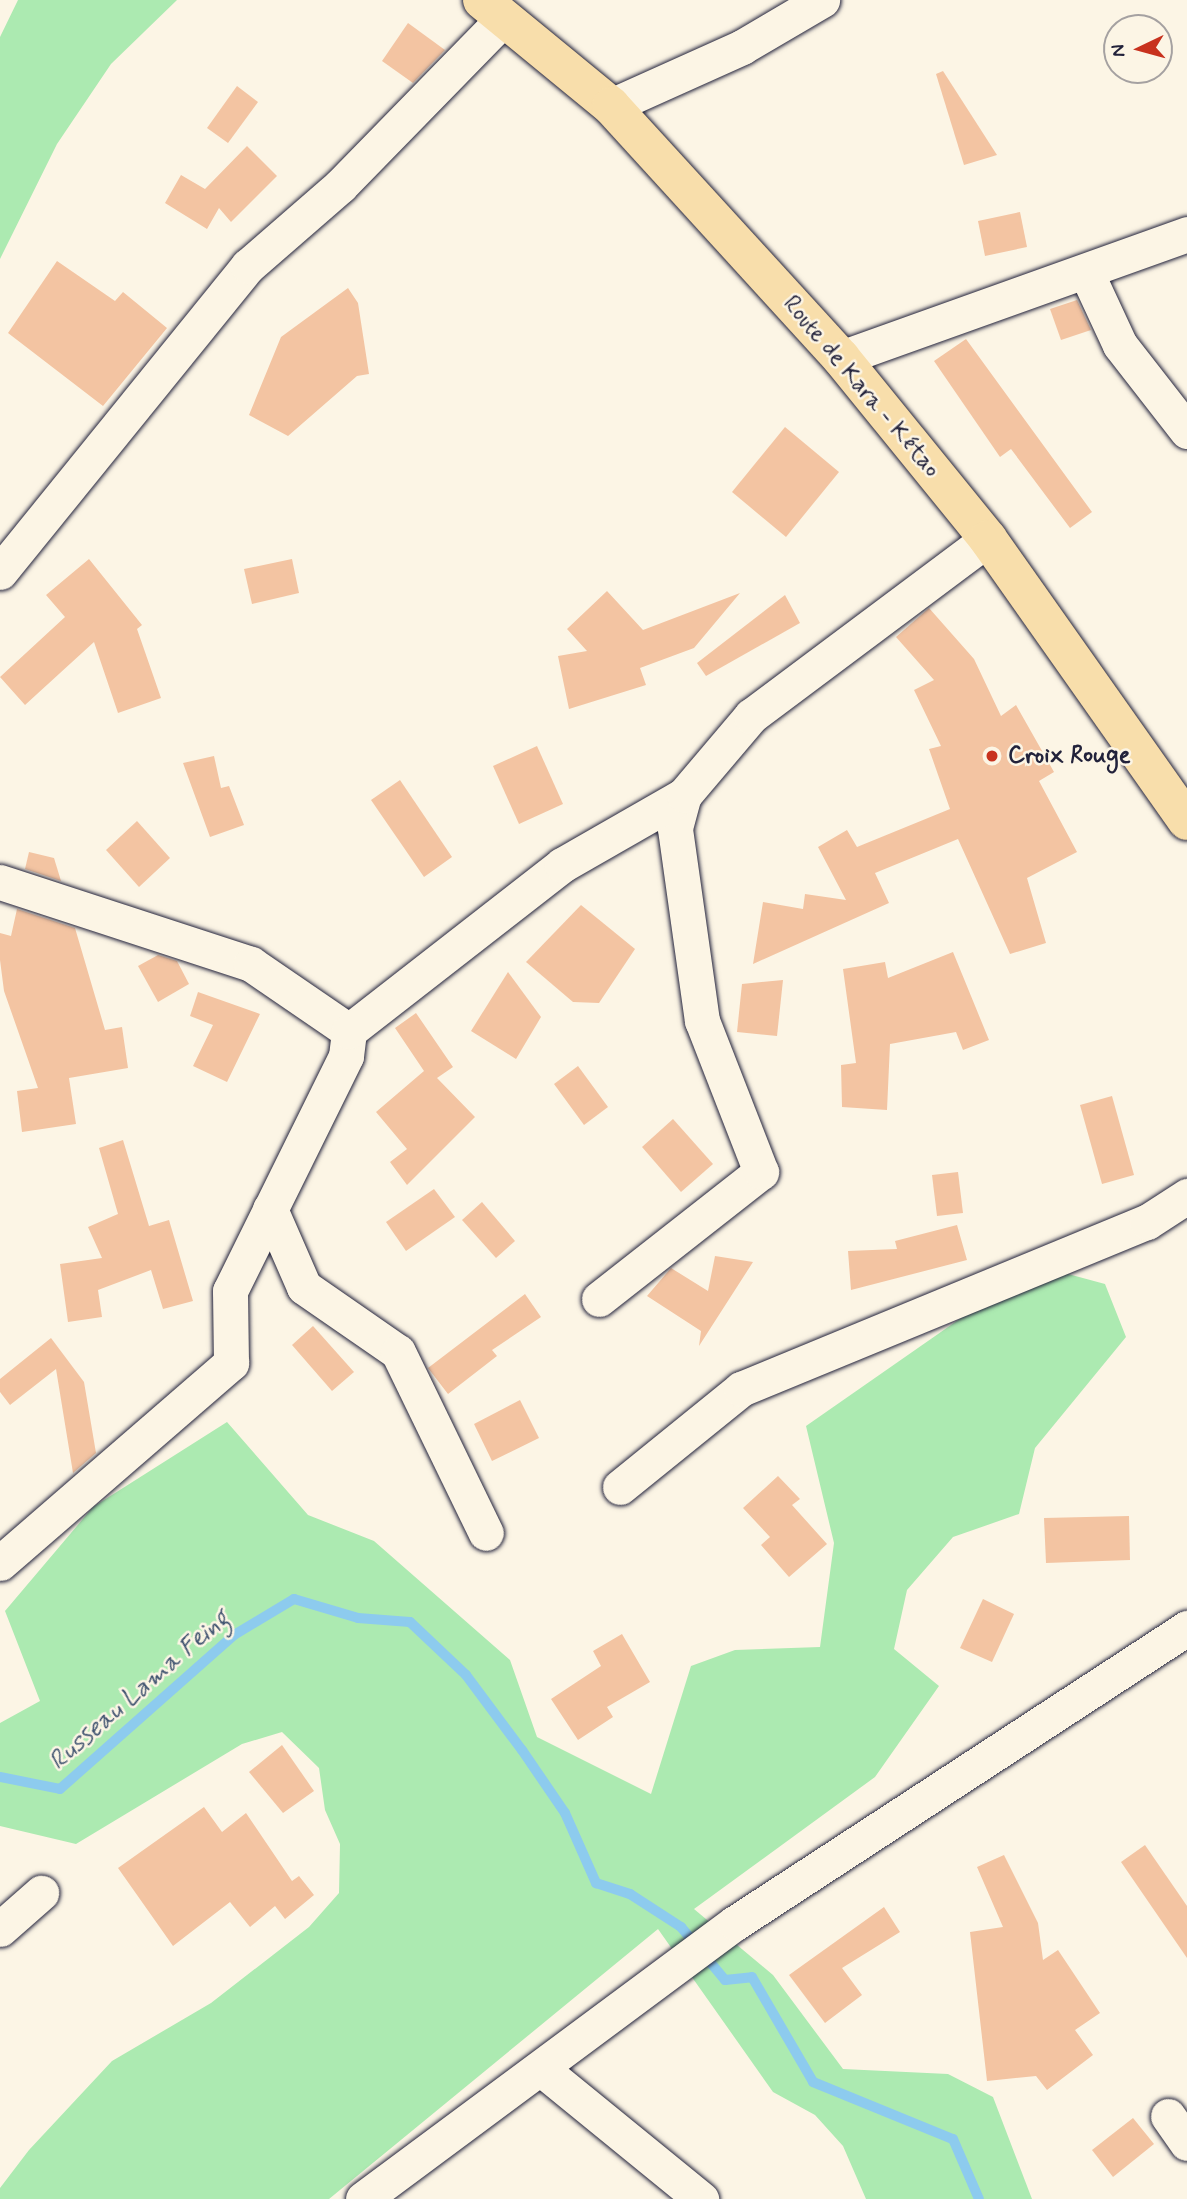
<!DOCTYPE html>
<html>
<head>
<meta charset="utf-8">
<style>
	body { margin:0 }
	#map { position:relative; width:1187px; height:2199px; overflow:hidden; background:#fcf5e5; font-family:Mynerve,sans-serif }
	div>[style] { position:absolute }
	.green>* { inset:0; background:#aceab1 }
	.stream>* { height:10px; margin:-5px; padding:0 5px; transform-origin:5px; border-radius:5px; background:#8dcbee }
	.building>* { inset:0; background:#f3c4a2 }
	.roads { filter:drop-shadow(0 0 2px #22223b) drop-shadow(0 0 2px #22223b) }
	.minor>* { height:35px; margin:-17.5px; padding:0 17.5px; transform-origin:17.5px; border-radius:17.5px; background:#fcf5e5 }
	.major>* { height:38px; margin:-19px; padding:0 19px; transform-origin:19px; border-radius:19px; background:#f8deab }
	.dots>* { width:19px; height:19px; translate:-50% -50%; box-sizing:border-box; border:4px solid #fcf5e5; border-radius:50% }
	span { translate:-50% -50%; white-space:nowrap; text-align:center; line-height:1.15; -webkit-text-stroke:5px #fcf5e5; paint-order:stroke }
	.street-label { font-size:24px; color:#22223b }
	.poi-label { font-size:24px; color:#22223b; font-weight:700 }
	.left { translate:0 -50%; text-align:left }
	.water-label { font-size:26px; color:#425571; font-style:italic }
	.north { position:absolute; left:1103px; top:14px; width:70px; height:70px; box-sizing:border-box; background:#fcf5e5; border:2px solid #a5a1a1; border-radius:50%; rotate:265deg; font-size:19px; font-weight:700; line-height:28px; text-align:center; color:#22223b }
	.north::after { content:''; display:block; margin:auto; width:24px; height:32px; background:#c8321e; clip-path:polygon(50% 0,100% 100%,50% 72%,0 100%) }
</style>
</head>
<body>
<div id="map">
	<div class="green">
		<i style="clip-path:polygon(18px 0,177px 0,111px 64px,57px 144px,0 259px,0 37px)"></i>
		<i style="clip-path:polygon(1057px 1271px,1105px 1284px,1126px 1337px,1035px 1448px,1019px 1514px,953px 1537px,907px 1590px,894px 1649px,939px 1686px,875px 1777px,694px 1909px,773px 1975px,843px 2069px,948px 2074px,993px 2097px,1032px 2199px,866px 2199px,843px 2146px,815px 2115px,773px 2092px,658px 1929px,329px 2199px,0 2199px,0 2188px,29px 2150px,112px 2061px,211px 2003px,309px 1927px,339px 1893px,340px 1844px,325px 1810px,319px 1768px,282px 1732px,242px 1744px,76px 1844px,0 1826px,0 1723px,40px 1701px,5px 1611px,93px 1507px,227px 1422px,308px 1515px,374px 1541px,510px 1660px,537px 1737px,651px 1794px,691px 1666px,735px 1650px,820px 1647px,834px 1543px,806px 1426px,994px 1295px)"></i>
	</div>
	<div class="stream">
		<i style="left:0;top:1777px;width:61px;rotate:11.3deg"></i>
		<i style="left:60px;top:1789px;width:232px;rotate:-41.5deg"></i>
		<i style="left:234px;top:1635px;width:70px;rotate:-31deg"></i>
		<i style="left:294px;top:1599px;width:67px;rotate:16.5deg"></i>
		<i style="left:358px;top:1618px;width:52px;rotate:4.4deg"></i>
		<i style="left:410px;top:1622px;width:77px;rotate:43.4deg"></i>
		<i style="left:466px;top:1675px;width:94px;rotate:53.3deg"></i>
		<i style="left:522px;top:1750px;width:76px;rotate:55.7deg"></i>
		<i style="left:565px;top:1813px;width:77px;rotate:66.1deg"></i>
		<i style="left:596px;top:1883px;width:36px;rotate:18deg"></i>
		<i style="left:630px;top:1894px;width:61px;rotate:32.9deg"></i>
		<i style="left:681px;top:1927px;width:69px;rotate:50.3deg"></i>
		<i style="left:725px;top:1980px;width:27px;rotate:-6deg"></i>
		<i style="left:752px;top:1977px;width:121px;rotate:59.8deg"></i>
		<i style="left:813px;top:2082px;width:151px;rotate:22.2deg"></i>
		<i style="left:953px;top:2139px;width:65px;rotate:66.6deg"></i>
	</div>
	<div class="building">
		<i style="clip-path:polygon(408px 23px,445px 50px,413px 83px,382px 61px)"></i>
		<i style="clip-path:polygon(943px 71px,997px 155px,964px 165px,936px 74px)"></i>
		<i style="clip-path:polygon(237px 86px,258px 102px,228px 143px,207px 128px)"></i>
		<i style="clip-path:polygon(247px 146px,277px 176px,231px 222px,219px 208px,207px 229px,165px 203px,181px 175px,205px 189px)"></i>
		<i style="clip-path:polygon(1020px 212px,1027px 247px,985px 256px,978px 221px)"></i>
		<i style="clip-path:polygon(57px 261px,115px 301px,123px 292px,167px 328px,103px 406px,8px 333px)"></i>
		<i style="clip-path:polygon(348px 288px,358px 303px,369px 374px,357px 376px,288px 436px,249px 415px,281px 337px)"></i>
		<i style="clip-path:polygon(1077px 300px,1091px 330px,1061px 340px,1050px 309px)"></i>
		<i style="clip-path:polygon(966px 339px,1092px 512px,1070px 528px,1011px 449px,1000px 457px,934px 361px)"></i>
		<i style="clip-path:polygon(785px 427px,839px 472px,786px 537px,732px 492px)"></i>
		<i style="clip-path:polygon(89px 559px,142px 625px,137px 629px,161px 698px,118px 713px,94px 642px,25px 705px,0 677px,65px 617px,46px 595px)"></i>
		<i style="clip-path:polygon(292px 559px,299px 593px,252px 604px,244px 569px)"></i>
		<i style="clip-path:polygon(607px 591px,643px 630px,740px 593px,694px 648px,640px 668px,646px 685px,569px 709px,558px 656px,587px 651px,567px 629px)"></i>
		<i style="clip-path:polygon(785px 595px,800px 623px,706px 676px,697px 663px)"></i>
		<i style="clip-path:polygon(929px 608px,974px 659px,1001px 716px,1016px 705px,1054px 772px,1039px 781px,1077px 852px,1027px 878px,1046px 943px,1010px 954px,958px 839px,875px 873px,889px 903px,753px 964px,763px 902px,803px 909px,805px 894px,846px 900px,818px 847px,847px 830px,857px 847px,950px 809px,929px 749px,941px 746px,914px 690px,934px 680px,896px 637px)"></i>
		<i style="clip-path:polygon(537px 746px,563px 804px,519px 824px,493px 766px)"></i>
		<i style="clip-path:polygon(214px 756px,221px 788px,229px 786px,244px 825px,210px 837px,183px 763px)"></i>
		<i style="clip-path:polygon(400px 780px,452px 857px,424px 877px,371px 800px)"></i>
		<i style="clip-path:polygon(137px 821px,170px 858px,139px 887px,106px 850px)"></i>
		<i style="clip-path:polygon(29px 852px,54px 858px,61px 881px,25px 869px)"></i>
		<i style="clip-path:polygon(581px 905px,635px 949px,599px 1003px,573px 1002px,526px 962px)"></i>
		<i style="clip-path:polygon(17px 909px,75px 928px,105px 1030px,122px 1027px,128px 1068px,69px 1078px,76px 1124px,22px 1132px,17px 1091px,38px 1088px,4px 991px,0 960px,0 933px,11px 936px)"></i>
		<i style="clip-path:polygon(953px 952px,989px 1040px,963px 1050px,956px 1032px,890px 1044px,887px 1110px,842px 1107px,841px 1065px,856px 1063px,843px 969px,885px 962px,888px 978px)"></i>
		<i style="clip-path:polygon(158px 955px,177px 961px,189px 984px,158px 1002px,138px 966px)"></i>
		<i style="clip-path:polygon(508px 972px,541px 1017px,516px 1059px,471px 1031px)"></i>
		<i style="clip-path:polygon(783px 980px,777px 1036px,737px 1032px,742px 984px)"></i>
		<i style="clip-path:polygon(198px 992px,260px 1014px,227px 1082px,193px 1066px,213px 1025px,190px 1016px)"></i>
		<i style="clip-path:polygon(416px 1013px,453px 1067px,437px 1078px,475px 1117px,407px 1185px,390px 1162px,407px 1149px,376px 1112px,424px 1071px,395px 1028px)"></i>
		<i style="clip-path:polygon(578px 1066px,608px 1107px,584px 1125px,554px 1084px)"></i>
		<i style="clip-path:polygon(1112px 1096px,1134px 1175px,1102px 1184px,1080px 1105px)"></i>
		<i style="clip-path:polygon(673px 1119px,713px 1164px,681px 1192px,642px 1147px)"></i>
		<i style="clip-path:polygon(123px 1140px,149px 1226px,169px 1220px,193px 1301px,163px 1309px,151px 1270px,98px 1290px,102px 1317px,68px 1322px,60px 1264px,102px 1258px,88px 1227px,118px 1214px,99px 1148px)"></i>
		<i style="clip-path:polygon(958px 1172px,963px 1213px,937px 1216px,932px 1175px)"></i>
		<i style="clip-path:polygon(434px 1189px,455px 1217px,406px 1251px,386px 1222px)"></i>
		<i style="clip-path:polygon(482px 1202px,515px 1241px,496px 1258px,462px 1220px)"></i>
		<i style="clip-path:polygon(957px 1225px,967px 1260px,851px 1290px,848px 1251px,897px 1249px,895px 1241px)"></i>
		<i style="clip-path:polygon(715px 1256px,753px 1262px,699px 1346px,701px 1331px,647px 1296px,671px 1268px,708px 1291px)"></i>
		<i style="clip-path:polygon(525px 1294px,541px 1317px,492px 1350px,497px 1356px,448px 1394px,428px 1368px)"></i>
		<i style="clip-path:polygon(313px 1326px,354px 1372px,332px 1391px,292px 1345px)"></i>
		<i style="clip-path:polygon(51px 1338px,84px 1382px,96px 1453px,73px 1473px,56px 1369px,10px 1405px,0 1392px,0 1379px)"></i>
		<i style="clip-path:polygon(520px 1400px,539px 1438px,492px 1461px,474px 1424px)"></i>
		<i style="clip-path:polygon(778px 1476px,800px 1499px,792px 1505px,827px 1544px,789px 1577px,761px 1545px,770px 1537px,743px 1508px)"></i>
		<i style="clip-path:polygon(1129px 1516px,1130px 1560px,1046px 1563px,1044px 1518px)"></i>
		<i style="clip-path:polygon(983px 1599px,1014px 1614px,992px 1662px,960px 1648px)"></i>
		<i style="clip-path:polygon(622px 1634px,650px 1682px,607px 1707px,613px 1717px,578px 1740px,551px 1699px,601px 1666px,593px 1651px)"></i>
		<i style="clip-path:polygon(282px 1745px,314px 1791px,283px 1813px,249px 1772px)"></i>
		<i style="clip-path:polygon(204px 1807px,222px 1832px,246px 1813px,292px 1881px,299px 1876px,314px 1895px,285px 1919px,275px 1906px,250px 1927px,230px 1902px,173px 1946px,118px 1868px)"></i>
		<i style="clip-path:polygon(1145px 1845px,1187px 1906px,1187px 1958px,1121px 1862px)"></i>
		<i style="clip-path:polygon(1004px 1855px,1038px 1923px,1043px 1960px,1058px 1950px,1100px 2013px,1075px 2030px,1093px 2055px,1047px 2090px,1036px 2076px,987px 2081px,970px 1932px,1003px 1927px,977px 1867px)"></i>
		<i style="clip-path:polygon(884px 1907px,900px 1932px,842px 1968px,862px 1995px,825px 2023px,789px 1975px)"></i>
		<i style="clip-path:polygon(1133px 2118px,1154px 2144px,1113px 2177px,1092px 2150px)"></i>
	</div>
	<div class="roads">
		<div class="minor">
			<i style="left:611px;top:106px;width:144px;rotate:-24.2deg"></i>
			<i style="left:742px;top:47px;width:93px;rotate:-30.4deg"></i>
			<i style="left:1087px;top:274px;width:78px;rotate:65.1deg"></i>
			<i style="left:1120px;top:345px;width:109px;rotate:52.1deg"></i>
			<i style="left:841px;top:358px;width:368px;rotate:-19.7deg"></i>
			<i style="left:0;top:572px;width:394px;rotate:-51deg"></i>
			<i style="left:248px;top:266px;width:122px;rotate:-41deg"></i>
			<i style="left:340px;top:186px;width:232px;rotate:-45.7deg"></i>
			<i style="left:0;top:882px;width:264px;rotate:18.1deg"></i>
			<i style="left:251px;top:964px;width:119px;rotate:34.4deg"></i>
			<i style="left:270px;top:1209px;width:85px;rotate:66.4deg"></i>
			<i style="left:304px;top:1287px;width:114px;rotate:34.7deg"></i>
			<i style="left:398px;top:1352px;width:201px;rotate:64.1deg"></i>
			<i style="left:599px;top:1299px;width:206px;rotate:-38.1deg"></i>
			<i style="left:761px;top:1172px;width:162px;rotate:-111.3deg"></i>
			<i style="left:702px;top:1021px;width:195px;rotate:-98deg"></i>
			<i style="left:675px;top:828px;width:34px;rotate:-75deg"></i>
			<i style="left:620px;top:1487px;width:156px;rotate:-39deg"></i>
			<i style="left:741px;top:1389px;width:439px;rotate:-22.4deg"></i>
			<i style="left:1147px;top:1222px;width:48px;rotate:-33deg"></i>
			<i style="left:0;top:1563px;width:306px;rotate:-40.9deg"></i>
			<i style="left:231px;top:1363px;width:72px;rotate:-90.8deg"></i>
			<i style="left:230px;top:1291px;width:262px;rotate:-63.7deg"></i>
			<i style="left:346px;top:1056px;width:25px;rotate:-83deg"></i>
			<i style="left:349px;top:1031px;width:270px;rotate:-37.9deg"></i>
			<i style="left:562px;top:865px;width:141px;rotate:-29.8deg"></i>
			<i style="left:684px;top:795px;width:104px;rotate:-49.7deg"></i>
			<i style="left:751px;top:716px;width:296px;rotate:-36.8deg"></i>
			<i style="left:0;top:1929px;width:55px;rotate:-41.3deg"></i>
			<i style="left:544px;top:2071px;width:203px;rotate:39.2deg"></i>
			<i style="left:1168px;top:2116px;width:33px;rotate:55deg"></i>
			<i style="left:363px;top:2199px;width:463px;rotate:-36.6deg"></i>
			<i style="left:735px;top:1923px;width:540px;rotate:-33.13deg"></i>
		</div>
		<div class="major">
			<i style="left:482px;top:0;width:167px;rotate:39.4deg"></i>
			<i style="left:611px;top:106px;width:341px;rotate:47.6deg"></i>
			<i style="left:841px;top:358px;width:233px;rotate:50.9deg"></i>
			<i style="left:988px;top:539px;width:345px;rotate:54.8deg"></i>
		</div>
	</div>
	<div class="dots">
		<i style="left:992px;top:756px;background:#c8321e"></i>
	</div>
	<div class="street-label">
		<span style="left:861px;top:387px;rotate:50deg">Route de Kara - Kétao</span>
	</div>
	<div class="poi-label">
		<span class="left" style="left:1008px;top:756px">Croix Rouge</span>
	</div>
	<div class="water-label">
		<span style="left:140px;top:1691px;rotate:-41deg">Russeau Lama Feing</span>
	</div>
	<div class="north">N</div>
</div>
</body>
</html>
